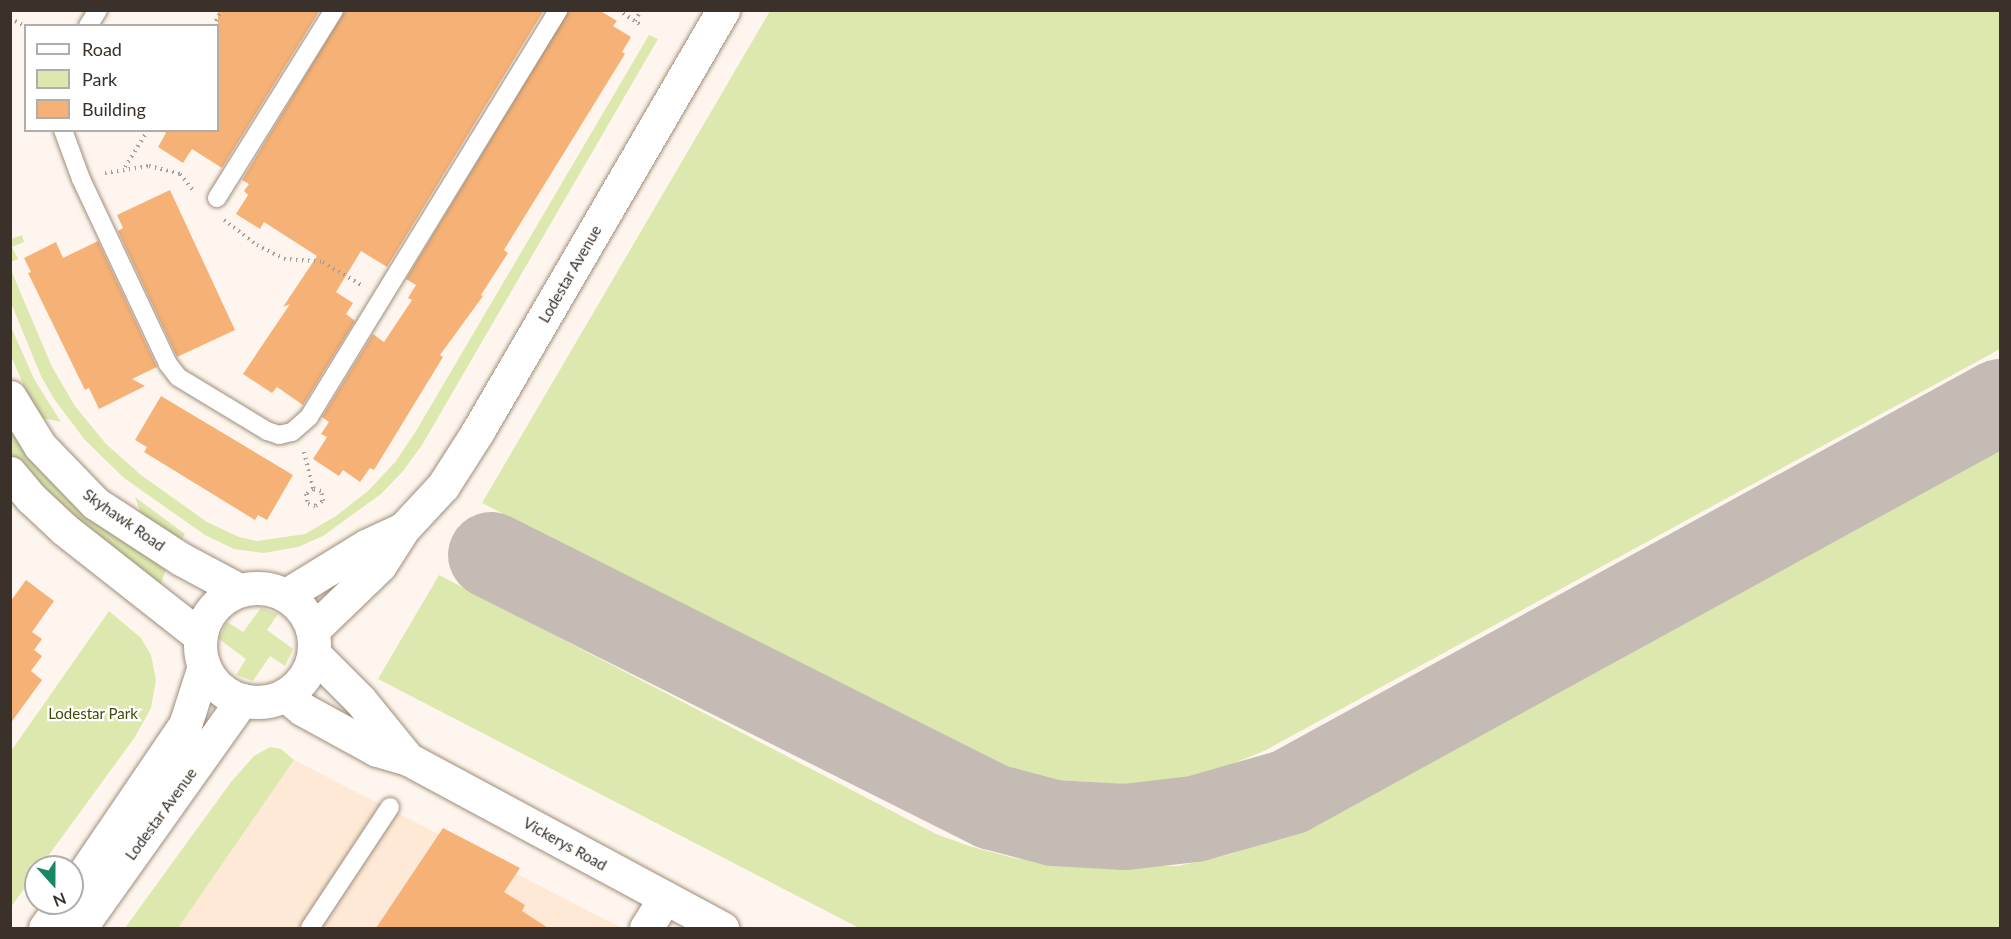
<!DOCTYPE html>
<html>
<head>
<meta charset="utf-8">
<style>
	body { margin:0 }
	#map { position:relative; width:2011px; height:939px; overflow:hidden; background:#fef6ee; font-family:Lato,sans-serif }
	div>[style] { position:absolute }
	.built>* { inset:0; background:#fde9d5 }
	.green>* { inset:0; background:#dce8ae }
	.taxiway>* { height:86px; margin:-43px; padding:0 43px; transform-origin:43px; border-radius:43px; background:#c4bcb4 }
	.building>* { inset:0; background:#f6b176 }
	.path>* { height:4px; margin-top:-2px; transform-origin:0; background:repeating-linear-gradient(90deg,#a59d96 0 1.5px,transparent 0 6px) }
	.roads { filter:drop-shadow(0 0 2px #9f8d7b) drop-shadow(0 0 2px #9f8d7b) }
	.lane>* { height:18px; margin:-9px; padding:0 9px; transform-origin:9px; border-radius:9px; background:#fff }
	.street>* { height:33px; margin:-16.5px; padding:0 16.5px; transform-origin:16.5px; border-radius:16.5px; background:#fff }
	.street>.ring { margin:-16.5px; padding:0; box-sizing:content-box; background:none; border:33px solid #fff; border-radius:50% }
	span { translate:-50% -50%; white-space:nowrap; text-align:center; line-height:1.15; -webkit-text-stroke:4.5px #fff; paint-order:stroke }
	.street-label { font-size:15px; color:#39312a }
	.park-label { font-size:15px; color:#424b0a }
	.frame { position:absolute; inset:0; border:12px solid #39312a; pointer-events:none }
	.legend { position:absolute; left:24px; top:24px; width:195px; height:108px; box-sizing:border-box; background:#fff; border:2px solid #b0adaa; margin:0; padding:8px 10px; list-style:none; font-size:18px; color:#39312a }
	.legend li { display:flex; align-items:center; gap:12px; height:30px }
	.legend b { width:30px; border:2px solid #b0adaa }
	.north { position:absolute; left:24px; top:855px; width:60px; height:60px; box-sizing:border-box; background:#fff; border:2px solid #b0adaa; border-radius:50%; rotate:159deg; font-size:16px; font-weight:700; line-height:24px; text-align:center; color:#39312a }
	.north::after { content:''; display:block; margin:auto; width:21px; height:27px; background:#198765; clip-path:polygon(50% 0,100% 100%,50% 72%,0 100%) }
</style>
</head>
<body>
<div id="map">
	<div class="built">
		<i style="clip-path:polygon(294px 760px,622px 928px,178px 928px)"></i>
	</div>
	<div class="green">
		<i style="clip-path:polygon(770px 11px,2000px 11px,2000px 349px,1264px 751px,1222px 768px,1180px 779px,1135px 785px,1046px 779px,1008px 768px,951px 746px,482px 503px)"></i>
		<i style="clip-path:polygon(649px 35px,658px 39px,422px 445px,403px 471px,381px 494px,323px 536px,298px 547px,264px 553px,234px 549px,205px 535px,124px 478px,85px 440px,54px 399px,41px 376px,11px 303px,11px 270px,52px 367px,75px 406px,106px 444px,141px 475px,207px 522px,239px 537px,257px 541px,305px 534px,336px 516px,368px 491px,396px 461px,416px 431px)"></i>
		<i style="clip-path:polygon(22px 235px,24px 242px,12px 247px,18px 259px,11px 262px,11px 239px)"></i>
		<i style="clip-path:polygon(12px 329px,34px 379px,61px 422px,42px 418px,29px 398px,11px 356px)"></i>
		<i style="clip-path:polygon(10px 418px,167px 566px,159px 590px,22px 472px,11px 457px)"></i>
		<i style="clip-path:polygon(2000px 445px,2000px 928px,859px 928px,378px 679px,439px 575px,936px 834px,969px 846px,1014px 858px,1067px 865px,1178px 866px,1231px 854px,1287px 834px)"></i>
		<i style="clip-path:polygon(135px 497px,185px 534px,179px 544px,142px 517px)"></i>
		<i style="clip-path:polygon(261px 608px,278px 614px,267px 630px,293px 649px,285px 666px,270px 656px,253px 681px,236px 675px,246px 659px,219px 639px,227px 622px,243px 632px)"></i>
		<i style="clip-path:polygon(109px 611px,141px 638px,151px 655px,156px 680px,151px 708px,135px 737px,40px 867px,36px 867px,36px 872px,11px 907px,11px 751px)"></i>
		<i style="clip-path:polygon(270px 747px,281px 749px,294px 760px,178px 928px,125px 928px,231px 782px,254px 756px)"></i>
	</div>
	<div class="taxiway">
		<i style="left:491px;top:555px;width:562px;rotate:26.66deg"></i>
		<i style="left:993px;top:807px;width:63px;rotate:14.7deg"></i>
		<i style="left:1054px;top:823px;width:71px;rotate:3.2deg"></i>
		<i style="left:1125px;top:827px;width:70px;rotate:-6.5deg"></i>
		<i style="left:1195px;top:819px;width:98px;rotate:-16deg"></i>
		<i style="left:1289px;top:792px;width:811px;rotate:-28.75deg"></i>
	</div>
	<div class="building">
		<i style="clip-path:polygon(218px 10px,320px 10px,222px 168px,192px 149px,183px 163px,158px 147px,166px 133px,162px 130px,218px 130px)"></i>
		<i style="clip-path:polygon(345px 10px,544px 10px,387px 267px,361px 251px,336px 292px,353px 303px,346px 314px,355px 321px,303px 405px,277px 387px,272px 393px,243px 374px,290px 304px,283px 307px,317px 256px,264px 222px,260px 229px,236px 214px,248px 195px,244px 191px,249px 184px,242px 180px)"></i>
		<i style="clip-path:polygon(569px 10px,599px 10px,617px 21px,613px 26px,631px 37px,622px 52px,625px 54px,504px 250px,508px 253px,481px 295px,483px 296px,440px 355px,443px 357px,374px 470px,370px 468px,360px 482px,343px 470px,339px 476px,313px 459px,327px 437px,321px 434px,329px 422px,322px 417px,373px 334px,384px 342px,412px 300px,408px 298px,416px 285px,406px 279px)"></i>
		<i style="clip-path:polygon(170px 190px,235px 330px,177px 357px,118px 231px,123px 228px,117px 215px)"></i>
		<i style="clip-path:polygon(98px 241px,157px 367px,132px 379px,145px 386px,99px 409px,89px 388px,85px 390px,28px 273px,31px 272px,24px 258px,56px 242px,63px 258px)"></i>
		<i style="clip-path:polygon(161px 396px,293px 475px,267px 520px,258px 515px,255px 520px,144px 452px,147px 447px,135px 440px)"></i>
		<i style="clip-path:polygon(26px 580px,54px 601px,32px 632px,42px 639px,34px 650px,42px 656px,31px 671px,42px 680px,10px 724px,10px 602px)"></i>
		<i style="clip-path:polygon(443px 828px,520px 868px,504px 892px,525px 905px,522px 911px,548px 928px,376px 928px)"></i>
	</div>
	<div class="path">
		<i style="left:618px;top:10px;width:27px;rotate:33deg"></i>
		<i style="left:10px;top:18px;width:18px;rotate:29deg"></i>
		<i style="left:635px;top:21px;width:13px;rotate:-61deg"></i>
		<i style="left:213px;top:26px;width:18px;rotate:-61deg"></i>
		<i style="left:125px;top:167px;width:44px;rotate:-58.1deg"></i>
		<i style="left:105px;top:173px;width:45px;rotate:-9deg"></i>
		<i style="left:149px;top:166px;width:32px;rotate:14deg"></i>
		<i style="left:180px;top:174px;width:21px;rotate:51deg"></i>
		<i style="left:224px;top:220px;width:41px;rotate:37.1deg"></i>
		<i style="left:257px;top:245px;width:30px;rotate:27deg"></i>
		<i style="left:284px;top:259px;width:39px;rotate:4deg"></i>
		<i style="left:323px;top:262px;width:44px;rotate:31.2deg"></i>
		<i style="left:304px;top:452px;width:38px;rotate:76deg"></i>
		<i style="left:313px;top:489px;width:9px;rotate:144deg"></i>
		<i style="left:306px;top:494px;width:10px;rotate:79deg"></i>
		<i style="left:308px;top:504px;width:8px;rotate:14deg"></i>
		<i style="left:316px;top:506px;width:9px;rotate:-36deg"></i>
		<i style="left:323px;top:501px;width:10px;rotate:-101deg"></i>
		<i style="left:321px;top:491px;width:8px;rotate:-166deg"></i>
	</div>
	<div class="roads">
		<div class="lane">
			<i style="left:88px;top:26px;width:19px;rotate:-58deg"></i>
			<i style="left:63px;top:130px;width:52px;rotate:69.8deg"></i>
			<i style="left:81px;top:179px;width:204px;rotate:64.8deg"></i>
			<i style="left:168px;top:364px;width:16px;rotate:52deg"></i>
			<i style="left:178px;top:377px;width:104px;rotate:31.2deg"></i>
			<i style="left:267px;top:431px;width:13px;rotate:18deg"></i>
			<i style="left:279px;top:435px;width:13px;rotate:-13deg"></i>
			<i style="left:292px;top:432px;width:23px;rotate:-41deg"></i>
			<i style="left:309px;top:417px;width:477px;rotate:-58.5deg"></i>
			<i style="left:217px;top:198px;width:221px;rotate:-58.1deg"></i>
			<i style="left:310px;top:928px;width:145px;rotate:-56.5deg"></i>
		</div>
		<div class="street">
			<i style="left:10px;top:397px;width:57px;rotate:58.5deg"></i>
			<i style="left:40px;top:446px;width:79px;rotate:46deg"></i>
			<i style="left:95px;top:503px;width:103px;rotate:33.1deg"></i>
			<i style="left:181px;top:559px;width:66px;rotate:28.1deg"></i>
			<i style="left:10px;top:473px;width:33px;rotate:50deg"></i>
			<i style="left:31px;top:498px;width:45px;rotate:43.2deg"></i>
			<i style="left:64px;top:529px;width:173px;rotate:38.2deg"></i>
			<i class="ring" style="left:200px;top:588px;width:81px;height:81px"></i>
			<i style="left:286px;top:595px;width:94px;rotate:-31.5deg"></i>
			<i style="left:366px;top:546px;width:38px;rotate:-25deg"></i>
			<i style="left:313px;top:630px;width:93px;rotate:-44.1deg"></i>
			<i style="left:380px;top:565px;width:43px;rotate:-57.4deg"></i>
			<i style="left:403px;top:529px;width:59px;rotate:-47.1deg"></i>
			<i style="left:443px;top:486px;width:65px;rotate:-57.5deg"></i>
			<i style="left:478px;top:431px;width:487px;rotate:-59.8deg"></i>
			<i style="left:314px;top:654px;width:65px;rotate:45deg"></i>
			<i style="left:360px;top:700px;width:76px;rotate:50.9deg"></i>
			<i style="left:285px;top:695px;width:22px;rotate:39deg"></i>
			<i style="left:302px;top:709px;width:85px;rotate:28.7deg"></i>
			<i style="left:377px;top:750px;width:32px;rotate:16deg"></i>
			<i style="left:408px;top:759px;width:357px;rotate:28.3deg"></i>
			<i style="left:72px;top:891px;width:201px;rotate:-55.8deg"></i>
			<i style="left:185px;top:725px;width:62px;rotate:-72.1deg"></i>
			<i style="left:45px;top:928px;width:31px;rotate:-54deg"></i>
			<i style="left:80px;top:928px;width:280px;rotate:-54.6deg"></i>
			<i style="left:646px;top:928px;width:34px;rotate:-58deg"></i>
		</div>
	</div>
	<div class="street-label">
		<span style="left:570px;top:274px;rotate:-60deg">Lodestar Avenue</span>
		<span style="left:124px;top:520px;rotate:35deg">Skyhawk Road</span>
		<span style="left:161px;top:814px;rotate:-54deg">Lodestar Avenue</span>
		<span style="left:565px;top:844px;rotate:29deg">Vickerys Road</span>
	</div>
	<div class="park-label">
		<span style="left:93px;top:714px">Lodestar Park</span>
	</div>
	<div class="frame"></div>
	<ul class="legend">
	<li><b style="height:8px;background:#fff"></b>Road</li>
	<li><b style="height:16px;background:#dce8ae"></b>Park</li>
	<li><b style="height:16px;background:#f6b176"></b>Building</li>
	</ul>
	<div class="north">N</div>
</div>
</body>
</html>
